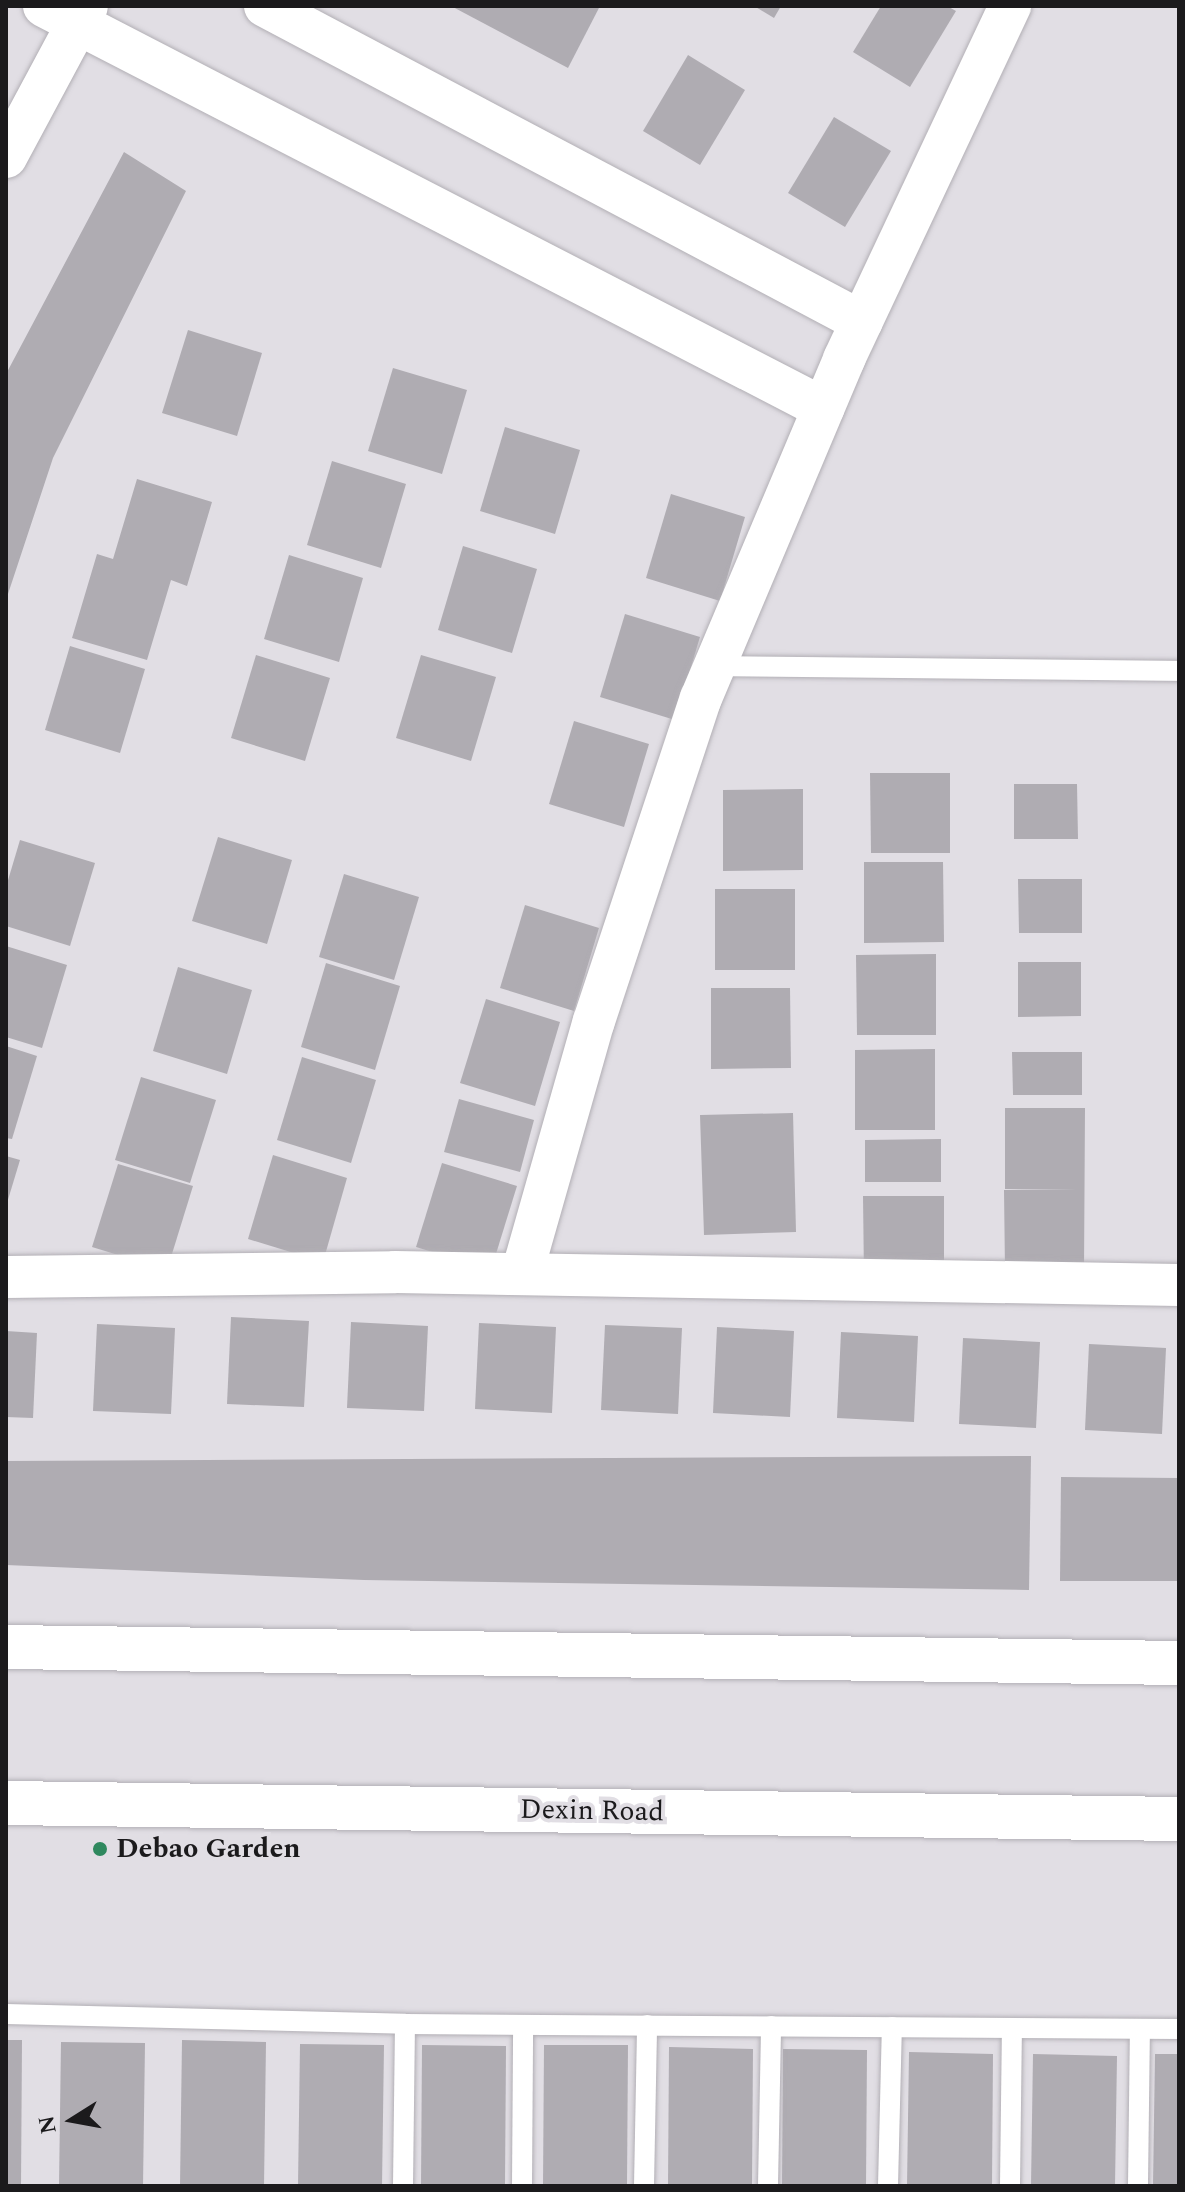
<!DOCTYPE html>
<html>
<head>
<meta charset="utf-8">
<style>
	body { margin:0 }
	#map { position:relative; width:1185px; height:2192px; overflow:hidden; background:#e1dee4; font-family:Spectral,serif }
	div>[style] { position:absolute }
	.building>* { inset:0; background:#afacb2 }
	.roads { filter:drop-shadow(0 0 2px #b2afb5) drop-shadow(0 0 2px #b2afb5) }
	.lane>* { height:20px; margin:-10px; padding:0 10px; transform-origin:10px; border-radius:10px; background:#fff }
	.street>* { height:42px; margin:-21px; padding:0 21px; transform-origin:21px; border-radius:21px; background:#fff }
	.secondary>* { height:44px; margin:-22px; padding:0 22px; transform-origin:22px; border-radius:22px; background:#fff }
	.dots>* { width:22px; height:22px; translate:-50% -50%; box-sizing:border-box; border:4px solid #e1dee4; border-radius:50% }
	span { translate:-50% -50%; white-space:nowrap; text-align:center; line-height:1.15; -webkit-text-stroke:8px #e1dee4; paint-order:stroke }
	.street-label { font-size:28px; color:#1b1a1c }
	.poi-label { font-size:28px; color:#1b1a1c; font-weight:700 }
	.left { translate:0 -50%; text-align:left }
	.frame { position:absolute; inset:0; border:8px solid #1b1a1c; pointer-events:none }
	.north { position:absolute; left:32px; top:2080px; width:80px; height:80px; -webkit-text-stroke:6px #e1dee4; paint-order:stroke; rotate:259deg; font-size:22px; font-weight:700; line-height:32px; text-align:center; color:#1b1a1c }
	.north::after { content:''; display:block; margin:auto; width:28px; height:36px; background:#1b1a1c; clip-path:polygon(50% 0,100% 100%,50% 72%,0 100%) }
</style>
</head>
<body>
<div id="map">
	<div class="building">
		<i style="clip-path:polygon(451px 6px,600px 6px,568px 68px)"></i>
		<i style="clip-path:polygon(754px 6px,781px 6px,774px 18px)"></i>
		<i style="clip-path:polygon(881px 6px,947px 6px,956px 11px,910px 87px,853px 52px)"></i>
		<i style="clip-path:polygon(688px 55px,745px 90px,700px 165px,643px 131px)"></i>
		<i style="clip-path:polygon(834px 117px,891px 151px,845px 227px,788px 193px)"></i>
		<i style="clip-path:polygon(124px 152px,186px 191px,53px 458px,6px 600px,6px 374px)"></i>
		<i style="clip-path:polygon(188px 330px,262px 353px,237px 436px,162px 413px)"></i>
		<i style="clip-path:polygon(393px 368px,467px 390px,442px 474px,368px 451px)"></i>
		<i style="clip-path:polygon(505px 427px,580px 450px,555px 534px,480px 511px)"></i>
		<i style="clip-path:polygon(332px 461px,406px 484px,381px 568px,307px 545px)"></i>
		<i style="clip-path:polygon(137px 479px,212px 502px,187px 586px,171px 580px,147px 660px,72px 638px,97px 554px,113px 559px)"></i>
		<i style="clip-path:polygon(671px 494px,745px 517px,720px 601px,646px 578px)"></i>
		<i style="clip-path:polygon(463px 546px,537px 569px,512px 653px,438px 630px)"></i>
		<i style="clip-path:polygon(289px 555px,363px 578px,339px 662px,264px 639px)"></i>
		<i style="clip-path:polygon(625px 614px,700px 637px,675px 720px,600px 697px)"></i>
		<i style="clip-path:polygon(70px 646px,145px 669px,120px 753px,45px 730px)"></i>
		<i style="clip-path:polygon(256px 655px,330px 678px,305px 761px,231px 738px)"></i>
		<i style="clip-path:polygon(421px 655px,496px 677px,471px 761px,396px 738px)"></i>
		<i style="clip-path:polygon(574px 721px,649px 744px,624px 827px,549px 804px)"></i>
		<i style="clip-path:polygon(870px 773px,950px 773px,950px 853px,871px 853px)"></i>
		<i style="clip-path:polygon(1014px 784px,1077px 784px,1078px 839px,1014px 839px)"></i>
		<i style="clip-path:polygon(803px 789px,803px 870px,723px 871px,723px 790px)"></i>
		<i style="clip-path:polygon(218px 837px,292px 860px,267px 944px,192px 921px)"></i>
		<i style="clip-path:polygon(20px 840px,95px 863px,70px 946px,6px 926px,6px 887px)"></i>
		<i style="clip-path:polygon(864px 862px,943px 862px,944px 942px,864px 943px)"></i>
		<i style="clip-path:polygon(344px 874px,419px 897px,394px 980px,319px 957px)"></i>
		<i style="clip-path:polygon(1018px 879px,1082px 879px,1082px 933px,1019px 933px)"></i>
		<i style="clip-path:polygon(715px 889px,795px 889px,795px 970px,715px 970px)"></i>
		<i style="clip-path:polygon(525px 905px,599px 928px,574px 1011px,500px 988px)"></i>
		<i style="clip-path:polygon(6px 946px,67px 965px,42px 1048px,6px 1037px)"></i>
		<i style="clip-path:polygon(936px 954px,936px 1035px,857px 1035px,856px 955px)"></i>
		<i style="clip-path:polygon(1018px 962px,1081px 962px,1081px 1016px,1018px 1017px)"></i>
		<i style="clip-path:polygon(326px 963px,400px 986px,375px 1070px,301px 1047px)"></i>
		<i style="clip-path:polygon(178px 967px,252px 990px,227px 1074px,153px 1051px)"></i>
		<i style="clip-path:polygon(711px 988px,790px 988px,791px 1068px,711px 1069px)"></i>
		<i style="clip-path:polygon(486px 999px,560px 1022px,535px 1106px,460px 1083px)"></i>
		<i style="clip-path:polygon(6px 1046px,37px 1056px,12px 1139px,6px 1138px)"></i>
		<i style="clip-path:polygon(935px 1049px,935px 1130px,855px 1130px,855px 1050px)"></i>
		<i style="clip-path:polygon(1012px 1052px,1082px 1052px,1082px 1095px,1013px 1095px)"></i>
		<i style="clip-path:polygon(302px 1057px,376px 1080px,351px 1163px,277px 1140px)"></i>
		<i style="clip-path:polygon(141px 1077px,216px 1100px,190px 1183px,115px 1160px)"></i>
		<i style="clip-path:polygon(459px 1099px,534px 1120px,520px 1172px,444px 1152px)"></i>
		<i style="clip-path:polygon(1005px 1108px,1085px 1108px,1084px 1270px,1005px 1271px,1004px 1190px,1078px 1190px,1005px 1189px)"></i>
		<i style="clip-path:polygon(793px 1113px,796px 1232px,704px 1235px,700px 1115px)"></i>
		<i style="clip-path:polygon(941px 1139px,941px 1182px,865px 1182px,865px 1140px)"></i>
		<i style="clip-path:polygon(273px 1155px,347px 1178px,323px 1262px,248px 1239px)"></i>
		<i style="clip-path:polygon(6px 1156px,20px 1160px,7px 1203px,6px 1203px)"></i>
		<i style="clip-path:polygon(442px 1163px,517px 1186px,491px 1270px,416px 1247px)"></i>
		<i style="clip-path:polygon(118px 1164px,193px 1186px,167px 1270px,92px 1247px)"></i>
		<i style="clip-path:polygon(863px 1196px,944px 1196px,944px 1277px,864px 1277px)"></i>
		<i style="clip-path:polygon(231px 1317px,309px 1321px,304px 1407px,227px 1404px)"></i>
		<i style="clip-path:polygon(351px 1322px,428px 1326px,424px 1411px,347px 1408px)"></i>
		<i style="clip-path:polygon(479px 1323px,556px 1327px,552px 1413px,475px 1409px)"></i>
		<i style="clip-path:polygon(97px 1324px,175px 1328px,171px 1414px,93px 1411px)"></i>
		<i style="clip-path:polygon(605px 1325px,682px 1328px,678px 1414px,601px 1410px)"></i>
		<i style="clip-path:polygon(717px 1327px,794px 1331px,790px 1417px,713px 1413px)"></i>
		<i style="clip-path:polygon(6px 1331px,37px 1333px,33px 1418px,6px 1417px)"></i>
		<i style="clip-path:polygon(841px 1332px,918px 1336px,914px 1422px,837px 1418px)"></i>
		<i style="clip-path:polygon(963px 1338px,1040px 1342px,1036px 1428px,959px 1424px)"></i>
		<i style="clip-path:polygon(1089px 1344px,1166px 1348px,1162px 1434px,1085px 1430px)"></i>
		<i style="clip-path:polygon(1031px 1456px,1029px 1590px,364px 1580px,6px 1565px,6px 1461px)"></i>
		<i style="clip-path:polygon(1061px 1477px,1179px 1478px,1179px 1581px,1060px 1581px)"></i>
		<i style="clip-path:polygon(6px 2040px,22px 2040px,21px 2186px,6px 2186px)"></i>
		<i style="clip-path:polygon(182px 2040px,266px 2042px,264px 2186px,180px 2186px)"></i>
		<i style="clip-path:polygon(61px 2042px,145px 2043px,143px 2186px,59px 2186px)"></i>
		<i style="clip-path:polygon(300px 2044px,384px 2045px,382px 2186px,298px 2186px)"></i>
		<i style="clip-path:polygon(422px 2045px,506px 2046px,505px 2186px,421px 2186px)"></i>
		<i style="clip-path:polygon(544px 2045px,628px 2045px,627px 2186px,543px 2186px)"></i>
		<i style="clip-path:polygon(669px 2047px,753px 2049px,752px 2186px,668px 2186px)"></i>
		<i style="clip-path:polygon(783px 2049px,867px 2050px,866px 2186px,782px 2186px)"></i>
		<i style="clip-path:polygon(909px 2052px,993px 2054px,992px 2186px,907px 2186px)"></i>
		<i style="clip-path:polygon(1033px 2054px,1117px 2056px,1115px 2186px,1031px 2186px)"></i>
		<i style="clip-path:polygon(1155px 2054px,1179px 2054px,1179px 2186px,1153px 2186px)"></i>
	</div>
	<div class="roads">
		<div class="lane">
			<i style="left:715px;top:666px;width:464px;rotate:0.6deg"></i>
			<i style="left:6px;top:2014px;width:399px;rotate:1.4deg"></i>
			<i style="left:405px;top:2024px;width:774px;rotate:0.37deg"></i>
			<i style="left:403px;top:2186px;width:162px;rotate:-89.3deg"></i>
			<i style="left:522px;top:2186px;width:161px;rotate:-89.6deg"></i>
			<i style="left:644px;top:2186px;width:161px;rotate:-88.9deg"></i>
			<i style="left:768px;top:2186px;width:160px;rotate:-88.9deg"></i>
			<i style="left:888px;top:2186px;width:159px;rotate:-88.6deg"></i>
			<i style="left:1010px;top:2186px;width:158px;rotate:-89.3deg"></i>
			<i style="left:1138px;top:2186px;width:157px;rotate:-89.3deg"></i>
		</div>
		<div class="street">
			<i style="left:44px;top:6px;width:877px;rotate:27.3deg"></i>
			<i style="left:265px;top:6px;width:675px;rotate:27.89deg"></i>
			<i style="left:6px;top:157px;width:171px;rotate:-61.8deg"></i>
			<i style="left:522px;top:1273px;width:262px;rotate:-74.1deg"></i>
			<i style="left:594px;top:1021px;width:340px;rotate:-71.7deg"></i>
			<i style="left:701px;top:698px;width:368px;rotate:-67.1deg"></i>
			<i style="left:844px;top:359px;width:390px;rotate:-64.8deg"></i>
			<i style="left:6px;top:1277px;width:389px;rotate:-0.7deg"></i>
			<i style="left:395px;top:1272px;width:784px;rotate:0.95deg"></i>
		</div>
		<div class="secondary">
			<i style="left:6px;top:1647px;width:1173px;rotate:0.78deg"></i>
			<i style="left:6px;top:1803px;width:1173px;rotate:0.78deg"></i>
		</div>
	</div>
	<div class="dots">
		<i style="left:100px;top:1849px;background:#2f885e"></i>
	</div>
	<div class="street-label">
		<span style="left:592px;top:1811px;rotate:1deg">Dexin Road</span>
	</div>
	<div class="poi-label">
		<span class="left" style="left:116px;top:1849px">Debao Garden</span>
	</div>
	<div class="frame"></div>
	<div class="north">N</div>
</div>
</body>
</html>
